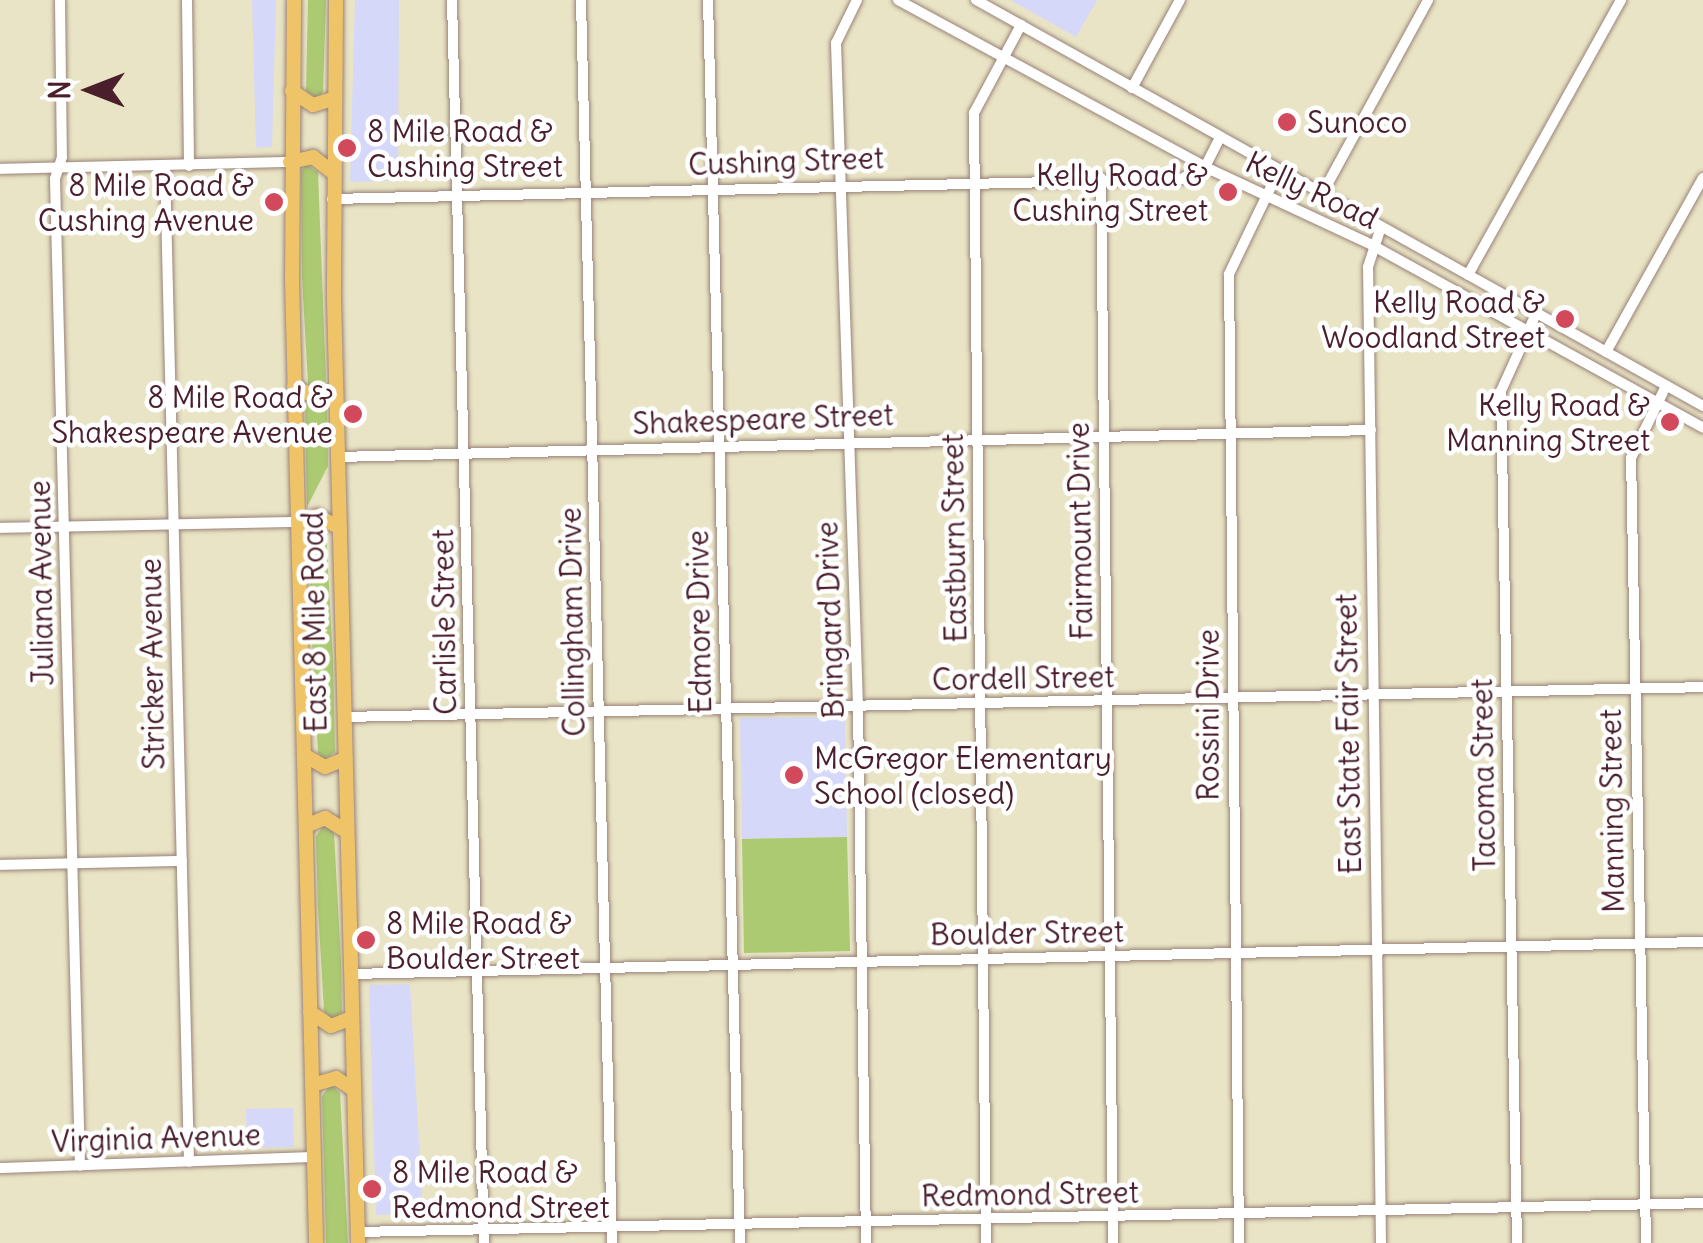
<!DOCTYPE html>
<html>
<head>
<meta charset="utf-8">
<style>
	body { margin:0 }
	#map { position:relative; width:1703px; height:1243px; overflow:hidden; background:#e9e4c5; font-family:Delius,sans-serif }
	div>[style] { position:absolute }
	.built>* { inset:0; background:#d6d8f9 }
	.green>* { inset:0; background:#abca72 }
	.roads { filter:drop-shadow(0 0 2px #9a8278) drop-shadow(0 0 2px #9a8278) }
	.minor>* { height:10px; margin:-5px; padding:0 5px; transform-origin:5px; border-radius:5px; background:#fff }
	.highway>* { height:14px; margin:-7px; padding:0 7px; transform-origin:7px; border-radius:7px; background:#efc469 }
	.dots>* { width:28px; height:28px; translate:-50% -50%; box-sizing:border-box; border:5px solid #fff; border-radius:50% }
	span { translate:-50% -50%; white-space:nowrap; text-align:center; line-height:1.15; -webkit-text-stroke:9px #fff; paint-order:stroke }
	.poi-label { font-size:30px; color:#4a1f2b }
	.left { translate:0 -50%; text-align:left }
	.right { translate:-100% -50%; text-align:right }
	.street-label { font-size:30px; color:#4a1f2b }
	.north { position:absolute; left:40px; top:40px; width:100px; height:100px; -webkit-text-stroke:8px #fff; paint-order:stroke; rotate:270deg; font-size:28px; font-weight:700; line-height:40px; text-align:center; color:#4a1f2b }
	.north::after { content:''; display:block; margin:auto; width:35px; height:45px; background:#4a1f2b; clip-path:polygon(50% 0,100% 100%,50% 72%,0 100%) }
</style>
</head>
<body>
<div id="map">
	<div class="built">
		<i style="clip-path:polygon(252px 0,276px 0,272px 147px,256px 148px)"></i>
		<i style="clip-path:polygon(355px 0,399px 0,398px 181px,350px 182px)"></i>
		<i style="clip-path:polygon(1010px 0,1097px 0,1076px 37px)"></i>
		<i style="clip-path:polygon(845px 717px,847px 837px,742px 839px,740px 718px)"></i>
		<i style="clip-path:polygon(410px 984px,423px 1214px,376px 1215px,369px 985px)"></i>
		<i style="clip-path:polygon(293px 1108px,294px 1147px,247px 1148px,246px 1109px)"></i>
	</div>
	<div class="green">
		<i style="clip-path:polygon(308px 0,326px 0,323px 92px,317px 99px,306px 91px)"></i>
		<i style="clip-path:polygon(306px 164px,318px 172px,326px 381px,319px 391px,308px 383px,302px 278px,301px 171px)"></i>
		<i style="clip-path:polygon(305px 404px,327px 404px,328px 466px,307px 507px)"></i>
		<i style="clip-path:polygon(316px 522px,326px 531px,333px 660px,335px 752px,324px 760px,318px 753px,311px 623px,308px 532px)"></i>
		<i style="clip-path:polygon(324px 825px,334px 833px,341px 961px,342px 1012px,333px 1020px,324px 1011px,318px 908px,316px 836px)"></i>
		<i style="clip-path:polygon(847px 837px,850px 951px,744px 953px,742px 839px)"></i>
		<i style="clip-path:polygon(331px 1084px,340px 1093px,348px 1243px,326px 1243px,322px 1096px)"></i>
	</div>
	<div class="roads">
		<div class="minor">
			<i style="left:60px;top:0;width:157px;rotate:89.3deg"></i>
			<i style="left:62px;top:157px;width:23px;rotate:108deg"></i>
			<i style="left:55px;top:179px;width:987px;rotate:88.55deg"></i>
			<i style="left:187px;top:0;width:166px;rotate:89.3deg"></i>
			<i style="left:452px;top:0;width:1243px;rotate:88.53deg"></i>
			<i style="left:581px;top:0;width:1243px;rotate:88.57deg"></i>
			<i style="left:708px;top:0;width:1243px;rotate:88.53deg"></i>
			<i style="left:857px;top:0;width:48px;rotate:116deg"></i>
			<i style="left:836px;top:43px;width:662px;rotate:88.1deg"></i>
			<i style="left:858px;top:705px;width:538px;rotate:89.15deg"></i>
			<i style="left:898px;top:0;width:349px;rotate:28.5deg"></i>
			<i style="left:1205px;top:167px;width:184px;rotate:25deg"></i>
			<i style="left:1372px;top:245px;width:378px;rotate:28.9deg"></i>
			<i style="left:976px;top:0;width:833px;rotate:29.18deg"></i>
			<i style="left:1132px;top:88px;width:100px;rotate:-61.4deg"></i>
			<i style="left:165px;top:166px;width:996px;rotate:88.62deg"></i>
			<i style="left:0;top:169px;width:290px;rotate:-1.4deg"></i>
			<i style="left:1101px;top:178px;width:1065px;rotate:89.35deg"></i>
			<i style="left:1322px;top:194px;width:221px;rotate:-61.3deg"></i>
			<i style="left:332px;top:199px;width:849px;rotate:-1.35deg"></i>
			<i style="left:1181px;top:179px;width:27px;rotate:-27deg"></i>
			<i style="left:1205px;top:167px;width:33px;rotate:-63deg"></i>
			<i style="left:1468px;top:275px;width:315px;rotate:-60.9deg"></i>
			<i style="left:1606px;top:352px;width:199px;rotate:-60.9deg"></i>
			<i style="left:338px;top:457px;width:1033px;rotate:-1.5deg"></i>
			<i style="left:0;top:528px;width:298px;rotate:-1.2deg"></i>
			<i style="left:344px;top:717px;width:1359px;rotate:-1.26deg"></i>
			<i style="left:0;top:865px;width:182px;rotate:-1.3deg"></i>
			<i style="left:351px;top:974px;width:1352px;rotate:-1.36deg"></i>
			<i style="left:0;top:1168px;width:314px;rotate:-2deg"></i>
			<i style="left:357px;top:1232px;width:1346px;rotate:-1.23deg"></i>
			<i style="left:986px;top:1243px;width:1130px;rotate:-90.61deg"></i>
			<i style="left:974px;top:113px;width:100px;rotate:-61.9deg"></i>
			<i style="left:1239px;top:1243px;width:969px;rotate:-90.59deg"></i>
			<i style="left:1229px;top:274px;width:115px;rotate:-64.3deg"></i>
			<i style="left:1381px;top:1243px;width:976px;rotate:-90.76deg"></i>
			<i style="left:1368px;top:267px;width:42px;rotate:-72deg"></i>
			<i style="left:1517px;top:1243px;width:852px;rotate:-91.08deg"></i>
			<i style="left:1501px;top:391px;width:85px;rotate:-65.6deg"></i>
			<i style="left:1646px;top:1243px;width:785px;rotate:-91.09deg"></i>
			<i style="left:1631px;top:458px;width:80px;rotate:-64.1deg"></i>
		</div>
		<div class="highway">
			<i style="left:294px;top:0;width:279px;rotate:90.4deg"></i>
			<i style="left:292px;top:279px;width:964px;rotate:88.57deg"></i>
			<i style="left:336px;top:0;width:299px;rotate:90.4deg"></i>
			<i style="left:334px;top:299px;width:944px;rotate:88.54deg"></i>
			<i style="left:292px;top:91px;width:25px;rotate:34deg"></i>
			<i style="left:313px;top:105px;width:21px;rotate:-17deg"></i>
			<i style="left:290px;top:162px;width:24px;rotate:-12deg"></i>
			<i style="left:313px;top:157px;width:24px;rotate:38deg"></i>
			<i style="left:294px;top:387px;width:24px;rotate:24deg"></i>
			<i style="left:316px;top:397px;width:21px;rotate:-19deg"></i>
			<i style="left:298px;top:522px;width:21px;rotate:-17deg"></i>
			<i style="left:318px;top:516px;width:25px;rotate:29deg"></i>
			<i style="left:304px;top:755px;width:24px;rotate:30deg"></i>
			<i style="left:325px;top:767px;width:22px;rotate:-22deg"></i>
			<i style="left:306px;top:826px;width:21px;rotate:-23deg"></i>
			<i style="left:325px;top:818px;width:26px;rotate:32deg"></i>
			<i style="left:310px;top:1012px;width:25px;rotate:34deg"></i>
			<i style="left:331px;top:1026px;width:22px;rotate:-21deg"></i>
			<i style="left:312px;top:1085px;width:25px;rotate:-16deg"></i>
			<i style="left:336px;top:1078px;width:22px;rotate:34deg"></i>
		</div>
	</div>
	<div class="dots">
		<i style="left:1287px;top:122px;background:#d1495b"></i>
		<i style="left:347px;top:148px;background:#d1495b"></i>
		<i style="left:1228px;top:192px;background:#d1495b"></i>
		<i style="left:274px;top:202px;background:#d1495b"></i>
		<i style="left:1565px;top:319px;background:#d1495b"></i>
		<i style="left:353px;top:414px;background:#d1495b"></i>
		<i style="left:1670px;top:422px;background:#d1495b"></i>
		<i style="left:794px;top:775px;background:#d1495b"></i>
		<i style="left:366px;top:940px;background:#d1495b"></i>
		<i style="left:372px;top:1189px;background:#d1495b"></i>
	</div>
	<div class="poi-label">
		<span class="left" style="left:1307px;top:122px">Sunoco</span>
		<span class="left" style="left:367px;top:148px">8 Mile Road &amp;<br>Cushing Street</span>
		<span class="right" style="left:1208px;top:192px">Kelly Road &amp;<br>Cushing Street</span>
		<span class="right" style="left:254px;top:202px">8 Mile Road &amp;<br>Cushing Avenue</span>
		<span class="right" style="left:1545px;top:319px">Kelly Road &amp;<br>Woodland Street</span>
		<span class="right" style="left:333px;top:414px">8 Mile Road &amp;<br>Shakespeare Avenue</span>
		<span class="right" style="left:1650px;top:422px">Kelly Road &amp;<br>Manning Street</span>
		<span class="left" style="left:814px;top:775px">McGregor Elementary<br>School (closed)</span>
		<span class="left" style="left:386px;top:940px">8 Mile Road &amp;<br>Boulder Street</span>
		<span class="left" style="left:392px;top:1189px">8 Mile Road &amp;<br>Redmond Street</span>
	</div>
	<div class="street-label">
		<span style="left:786px;top:161px;rotate:-2deg">Cushing Street</span>
		<span style="left:1312px;top:190px;rotate:25deg">Kelly Road</span>
		<span style="left:763px;top:419px;rotate:-2deg">Shakespeare Street</span>
		<span style="left:1080px;top:531px;rotate:-91deg">Fairmount Drive</span>
		<span style="left:954px;top:538px;rotate:-91deg">Eastburn Street</span>
		<span style="left:41px;top:583px;rotate:-91deg">Juliana Avenue</span>
		<span style="left:830px;top:620px;rotate:-92deg">Bringard Drive</span>
		<span style="left:314px;top:622px;rotate:-91deg">East 8 Mile Road</span>
		<span style="left:444px;top:622px;rotate:-91deg">Carlisle Street</span>
		<span style="left:572px;top:622px;rotate:-91deg">Collingham Drive</span>
		<span style="left:699px;top:622px;rotate:-91deg">Edmore Drive</span>
		<span style="left:152px;top:664px;rotate:-91deg">Stricker Avenue</span>
		<span style="left:1023px;top:678px;rotate:-1deg">Cordell Street</span>
		<span style="left:1208px;top:715px;rotate:-90deg">Rossini Drive</span>
		<span style="left:1348px;top:734px;rotate:-91deg">East State Fair Street</span>
		<span style="left:1483px;top:775px;rotate:-91deg">Tacoma Street</span>
		<span style="left:1612px;top:811px;rotate:-91deg">Manning Street</span>
		<span style="left:1027px;top:933px;rotate:-1deg">Boulder Street</span>
		<span style="left:156px;top:1138px;rotate:-2deg">Virginia Avenue</span>
		<span style="left:1030px;top:1194px;rotate:-1deg">Redmond Street</span>
	</div>
	<div class="north">N</div>
</div>
</body>
</html>
